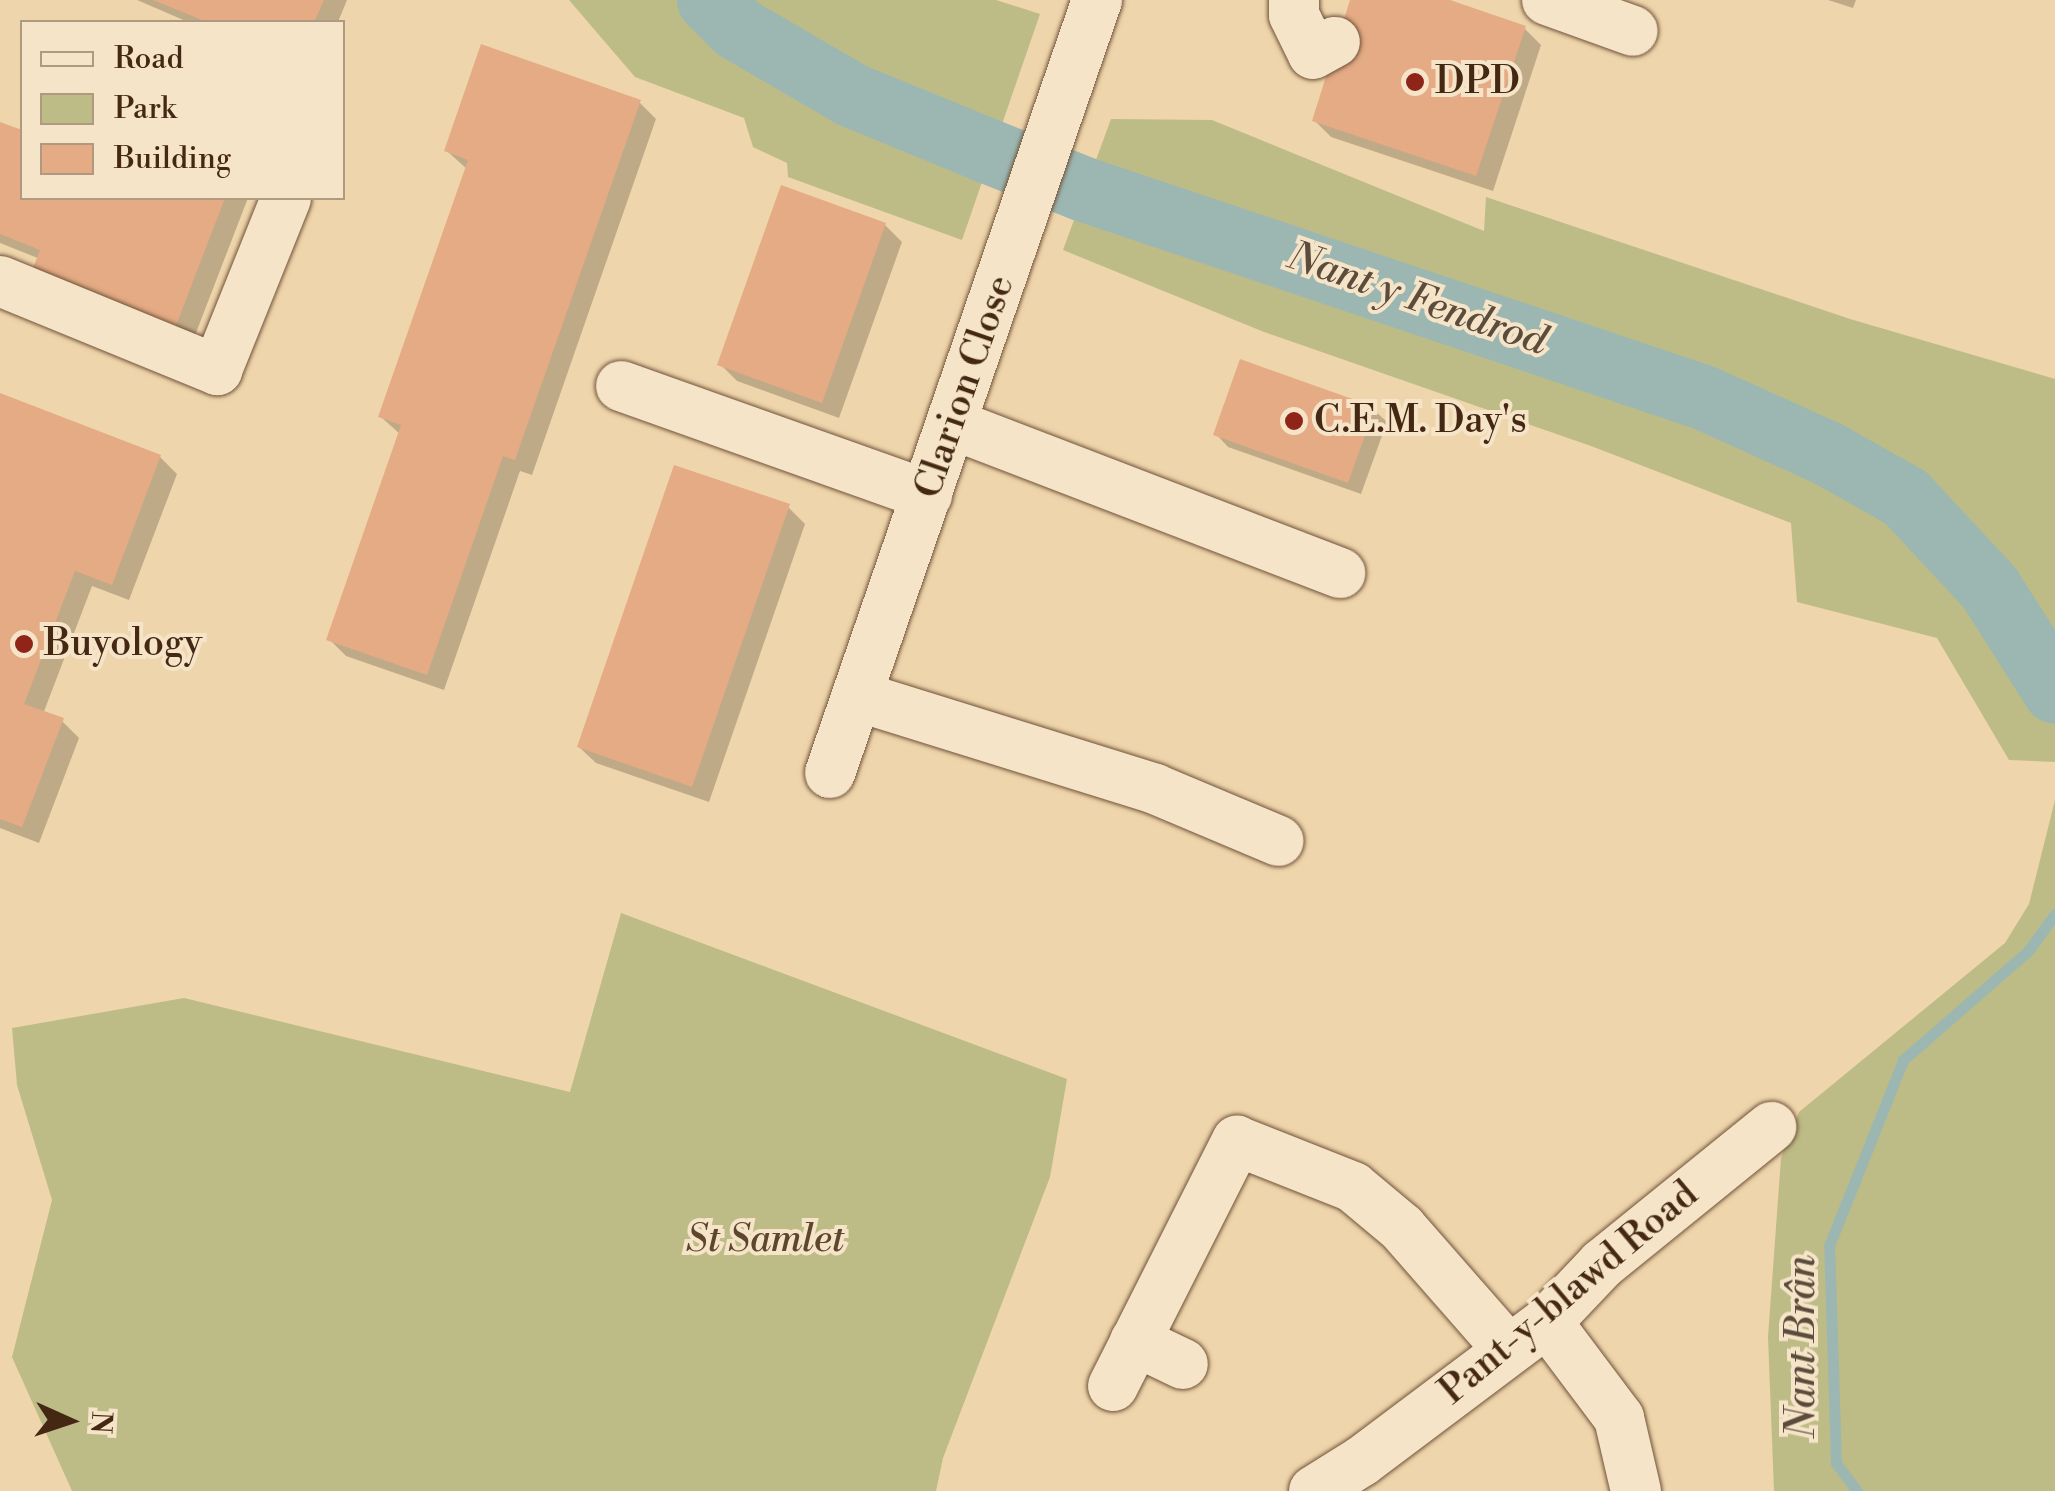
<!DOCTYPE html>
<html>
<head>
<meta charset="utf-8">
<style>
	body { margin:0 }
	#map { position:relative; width:2055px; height:1491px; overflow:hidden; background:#efd5ab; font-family:"Libre Bodoni",serif }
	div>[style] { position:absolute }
	.green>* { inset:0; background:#bdbc86 }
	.shadow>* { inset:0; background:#0003 }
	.stream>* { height:11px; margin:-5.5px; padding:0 5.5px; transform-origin:5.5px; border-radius:5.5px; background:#9cb7b2 }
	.river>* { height:65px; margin:-32.5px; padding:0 32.5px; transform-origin:32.5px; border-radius:32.5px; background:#9cb7b2 }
	.building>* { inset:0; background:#e4ab84 }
	.roads { filter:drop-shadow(0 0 2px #70533a) drop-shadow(0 0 2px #70533a) }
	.minor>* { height:50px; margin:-25px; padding:0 25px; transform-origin:25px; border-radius:25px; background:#f5e4c8 }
	.dots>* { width:28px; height:28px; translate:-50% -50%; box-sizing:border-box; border:5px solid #f5e4c8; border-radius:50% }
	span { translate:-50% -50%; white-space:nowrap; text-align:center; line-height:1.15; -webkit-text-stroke:8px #f5e4c8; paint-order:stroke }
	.poi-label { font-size:38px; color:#452814 }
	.left { translate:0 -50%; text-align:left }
	.street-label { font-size:38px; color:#452814 }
	.park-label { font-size:38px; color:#5d462b; font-style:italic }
	.water-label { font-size:40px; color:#5b4c3c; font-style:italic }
	.legend { position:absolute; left:20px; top:20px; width:325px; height:180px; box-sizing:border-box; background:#f5e4c8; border:2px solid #af9980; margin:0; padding:12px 18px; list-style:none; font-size:30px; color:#452814 }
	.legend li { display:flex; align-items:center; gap:20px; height:50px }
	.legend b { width:50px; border:2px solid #af9980 }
	.north { position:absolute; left:20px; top:1371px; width:100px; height:100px; -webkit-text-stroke:8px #f5e4c8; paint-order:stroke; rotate:93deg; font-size:28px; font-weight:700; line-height:40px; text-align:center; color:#452814 }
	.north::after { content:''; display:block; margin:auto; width:35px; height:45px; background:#452814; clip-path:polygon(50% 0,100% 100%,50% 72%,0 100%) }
</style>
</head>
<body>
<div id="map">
	<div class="green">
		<i style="clip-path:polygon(569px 0,996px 0,1040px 14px,962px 240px,788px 177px,787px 163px,753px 147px,744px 118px,635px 77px)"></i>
		<i style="clip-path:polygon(1111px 119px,1212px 120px,1484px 231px,1486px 197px,1850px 319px,2055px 379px,2055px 762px,2009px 760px,1937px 638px,1797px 602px,1791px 523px,1591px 446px,1264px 332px,1063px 250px)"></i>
		<i style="clip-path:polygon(2055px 800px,2055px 1491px,1774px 1491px,1768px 1337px,1781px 1158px,1799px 1112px,2005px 943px,2029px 904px)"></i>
		<i style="clip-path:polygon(621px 913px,1067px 1079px,1050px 1177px,943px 1458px,936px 1491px,72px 1491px,12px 1357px,52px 1200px,17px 1085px,12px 1028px,184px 998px,570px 1092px)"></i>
	</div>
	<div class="shadow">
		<i style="clip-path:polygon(137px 0,347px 0,338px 22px,188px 22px)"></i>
		<i style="clip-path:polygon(1353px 0,1442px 0,1524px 28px,1541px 45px,1493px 191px,1331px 137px,1314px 120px)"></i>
		<i style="clip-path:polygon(1828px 0,1856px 0,1853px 8px)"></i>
		<i style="clip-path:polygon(639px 102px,656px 119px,532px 475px,520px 471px,444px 690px,346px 656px,329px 639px,400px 434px,381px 417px,467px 169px,447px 151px)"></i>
		<i style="clip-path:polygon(0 124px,22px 133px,22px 198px,248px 198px,189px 351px,40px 259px,0 243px)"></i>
		<i style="clip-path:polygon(885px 225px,902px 242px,839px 418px,737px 381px,720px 364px)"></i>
		<i style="clip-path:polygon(0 396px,160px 457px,177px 474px,129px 600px,92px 586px,43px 714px,62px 721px,79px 738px,39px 843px,0 828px)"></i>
		<i style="clip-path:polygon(1374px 410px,1387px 422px,1361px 494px,1228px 447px,1216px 434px)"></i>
		<i style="clip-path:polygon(788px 507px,805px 524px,709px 802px,596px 763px,579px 747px)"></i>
	</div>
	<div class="stream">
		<i style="left:1857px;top:1491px;width:35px;rotate:-127deg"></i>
		<i style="left:1836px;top:1463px;width:217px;rotate:-91.8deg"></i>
		<i style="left:1829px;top:1246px;width:200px;rotate:-68.3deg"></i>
		<i style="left:1903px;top:1060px;width:166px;rotate:-41.1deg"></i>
		<i style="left:2028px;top:951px;width:46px;rotate:-53.9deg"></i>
	</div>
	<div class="river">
		<i style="left:709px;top:0;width:40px;rotate:45deg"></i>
		<i style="left:737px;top:28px;width:133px;rotate:30.2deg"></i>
		<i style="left:852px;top:95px;width:150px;rotate:22.3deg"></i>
		<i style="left:991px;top:152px;width:100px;rotate:21.7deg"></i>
		<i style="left:1084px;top:189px;width:653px;rotate:18.57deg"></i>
		<i style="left:1703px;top:397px;width:136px;rotate:24.3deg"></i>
		<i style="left:1827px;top:453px;width:90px;rotate:29.4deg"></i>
		<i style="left:1905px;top:497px;width:123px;rotate:47deg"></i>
		<i style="left:1989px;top:587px;width:123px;rotate:57.6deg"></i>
	</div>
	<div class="building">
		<i style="clip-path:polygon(153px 0,324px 0,314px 22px,207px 22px)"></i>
		<i style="clip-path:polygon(1350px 0,1450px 0,1526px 26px,1476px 176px,1312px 121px)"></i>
		<i style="clip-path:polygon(481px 44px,641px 100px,515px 460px,503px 456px,427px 675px,326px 640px,401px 425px,378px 417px,468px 160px,444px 151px)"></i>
		<i style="clip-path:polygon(0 122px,22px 130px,22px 198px,225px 198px,172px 336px,30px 276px,40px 250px,0 234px)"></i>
		<i style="clip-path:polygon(781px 185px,886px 223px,822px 403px,717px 365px)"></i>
		<i style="clip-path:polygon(1240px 359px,1375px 407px,1348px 483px,1213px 435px)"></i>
		<i style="clip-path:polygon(0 393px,161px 455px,112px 585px,75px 571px,24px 704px,64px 718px,22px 827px,0 819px)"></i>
		<i style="clip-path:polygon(674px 465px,790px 504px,692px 787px,577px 747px)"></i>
	</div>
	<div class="roads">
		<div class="minor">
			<i style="left:1294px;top:0;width:15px;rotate:90deg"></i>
			<i style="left:1294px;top:15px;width:43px;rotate:64deg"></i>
			<i style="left:1313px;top:54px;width:25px;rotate:-29deg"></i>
			<i style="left:1547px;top:0;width:91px;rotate:19.8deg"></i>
			<i style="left:0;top:281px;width:235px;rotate:22.3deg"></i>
			<i style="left:217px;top:370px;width:185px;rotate:-68.1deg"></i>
			<i style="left:621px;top:386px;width:325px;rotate:19.6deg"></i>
			<i style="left:952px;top:424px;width:416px;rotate:21deg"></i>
			<i style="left:857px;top:696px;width:312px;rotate:17.3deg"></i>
			<i style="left:1155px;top:789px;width:134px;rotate:22.8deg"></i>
			<i style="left:830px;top:773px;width:818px;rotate:-70.94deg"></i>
			<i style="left:1547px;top:1322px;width:120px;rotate:53.1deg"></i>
			<i style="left:1619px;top:1418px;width:75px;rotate:76.9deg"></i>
			<i style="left:1135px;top:1341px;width:53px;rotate:25.6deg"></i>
			<i style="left:1113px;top:1386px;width:275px;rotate:-63.2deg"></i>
			<i style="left:1237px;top:1141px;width:125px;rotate:21.6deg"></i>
			<i style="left:1353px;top:1187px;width:64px;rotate:39.9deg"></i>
			<i style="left:1402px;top:1228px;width:159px;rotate:48.8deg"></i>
			<i style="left:1314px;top:1491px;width:57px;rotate:-32deg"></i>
			<i style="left:1362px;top:1461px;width:231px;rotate:-36.9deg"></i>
			<i style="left:1547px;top:1322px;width:80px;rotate:-46.5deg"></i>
			<i style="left:1602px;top:1264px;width:218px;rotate:-39deg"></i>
		</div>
	</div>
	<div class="dots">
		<i style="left:1415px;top:82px;background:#8f2418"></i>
		<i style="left:1294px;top:421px;background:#8f2418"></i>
		<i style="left:24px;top:644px;background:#8f2418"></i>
	</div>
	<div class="poi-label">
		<span class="left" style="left:1435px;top:82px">DPD</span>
		<span class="left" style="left:1314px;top:421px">C.E.M. Day's</span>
		<span class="left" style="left:44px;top:644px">Buyology</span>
	</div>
	<div class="street-label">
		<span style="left:965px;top:387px;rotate:-71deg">Clarion Close</span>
		<span style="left:1569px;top:1293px;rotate:-40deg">Pant-y-blawd Road</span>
	</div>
	<div class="park-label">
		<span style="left:765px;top:1240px">St Samlet</span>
	</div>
	<div class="water-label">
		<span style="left:1417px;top:299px;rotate:19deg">Nant y Fendrod</span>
		<span style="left:1802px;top:1347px;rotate:-90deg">Nant Brân</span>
	</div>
	<ul class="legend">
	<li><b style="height:12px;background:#f5e4c8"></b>Road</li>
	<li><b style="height:28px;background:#bdbc86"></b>Park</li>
	<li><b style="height:28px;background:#e4ab84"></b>Building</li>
	</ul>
	<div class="north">N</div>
</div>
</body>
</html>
